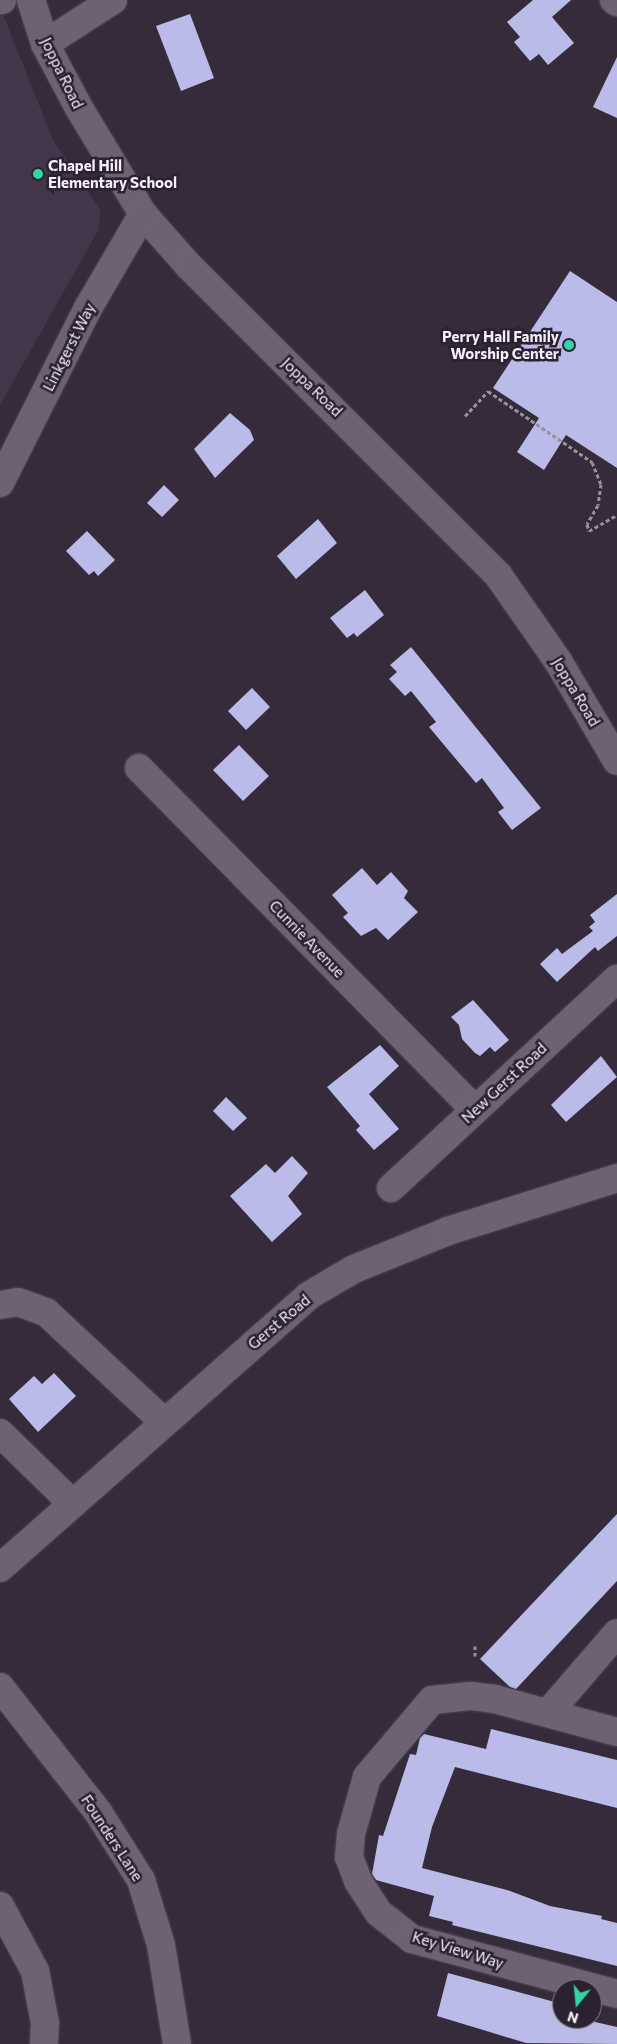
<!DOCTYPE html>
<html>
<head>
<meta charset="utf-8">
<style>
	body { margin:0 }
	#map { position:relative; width:617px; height:2044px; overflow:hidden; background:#352b3b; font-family:Commissioner,sans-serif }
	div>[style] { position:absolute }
	.built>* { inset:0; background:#43364b }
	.building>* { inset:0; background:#babbe8 }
	.path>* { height:3px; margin-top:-1.5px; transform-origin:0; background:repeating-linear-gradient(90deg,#99909e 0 4px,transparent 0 6.5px) }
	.roads { filter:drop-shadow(0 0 1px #504856) drop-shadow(0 0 1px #504856) }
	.minor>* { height:28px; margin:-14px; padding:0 14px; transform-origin:14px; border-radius:14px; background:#6d6274 }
	.dots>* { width:14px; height:14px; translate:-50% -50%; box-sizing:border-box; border:2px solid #2b2231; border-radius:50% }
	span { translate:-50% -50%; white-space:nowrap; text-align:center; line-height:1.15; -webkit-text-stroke:5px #2b2231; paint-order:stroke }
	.street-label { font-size:15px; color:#f5eef9 }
	.poi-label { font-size:15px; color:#f5eef9; font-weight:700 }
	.left { translate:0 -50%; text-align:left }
	.right { translate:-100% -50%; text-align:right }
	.north { position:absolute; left:552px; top:1979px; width:50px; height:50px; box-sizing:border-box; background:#2b2231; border:1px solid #7c7481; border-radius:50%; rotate:197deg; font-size:14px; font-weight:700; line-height:20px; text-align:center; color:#f5eef9 }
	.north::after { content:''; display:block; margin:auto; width:18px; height:22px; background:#35d4a7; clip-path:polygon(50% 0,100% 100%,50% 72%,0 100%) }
</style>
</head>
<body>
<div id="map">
	<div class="built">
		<i style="clip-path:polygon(0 7px,53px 140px,100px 209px,99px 229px,0 405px)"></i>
	</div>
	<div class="building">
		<i style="clip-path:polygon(533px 0,571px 0,552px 17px,574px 43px,548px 65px,539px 54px,530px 61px,514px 42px,520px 37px,507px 22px)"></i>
		<i style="clip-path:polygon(190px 14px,214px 78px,181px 91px,156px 26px)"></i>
		<i style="clip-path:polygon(617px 57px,617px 118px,593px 107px)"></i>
		<i style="clip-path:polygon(570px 271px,617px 302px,617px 468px,566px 435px,544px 470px,517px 452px,539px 418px,493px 388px)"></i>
		<i style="clip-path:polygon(230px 413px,250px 430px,254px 440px,215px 478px,194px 449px)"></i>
		<i style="clip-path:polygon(164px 485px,179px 500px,162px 517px,147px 503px)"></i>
		<i style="clip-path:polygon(318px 519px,337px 543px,296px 579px,277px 556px)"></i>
		<i style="clip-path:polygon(87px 531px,115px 560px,98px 576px,94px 571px,89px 575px,66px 551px)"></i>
		<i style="clip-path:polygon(365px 590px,384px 615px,357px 637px,354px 633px,347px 638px,330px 618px)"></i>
		<i style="clip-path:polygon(411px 647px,541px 808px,512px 830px,498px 812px,504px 808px,482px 778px,476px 783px,429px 727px,436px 722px,411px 691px,405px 696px,389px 679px,397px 672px,390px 665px)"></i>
		<i style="clip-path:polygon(252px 688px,270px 707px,246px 730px,228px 711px)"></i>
		<i style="clip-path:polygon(239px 745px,269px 776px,243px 801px,213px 770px)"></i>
		<i style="clip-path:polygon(362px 868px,377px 885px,391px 872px,408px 891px,404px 898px,418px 912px,388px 940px,376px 928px,361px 936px,343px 917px,348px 913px,332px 895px)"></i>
		<i style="clip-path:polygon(617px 894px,617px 936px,598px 951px,595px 947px,557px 982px,540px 964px,557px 948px,562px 954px,593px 931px,589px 927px,595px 922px,590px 915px)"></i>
		<i style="clip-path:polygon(473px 1000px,509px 1040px,495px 1052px,490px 1047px,480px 1056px,475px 1053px,462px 1039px,459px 1025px,451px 1017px)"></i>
		<i style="clip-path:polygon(380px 1045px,399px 1066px,369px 1094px,399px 1129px,374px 1150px,356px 1130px,360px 1126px,327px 1087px)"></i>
		<i style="clip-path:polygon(601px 1056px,617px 1077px,566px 1122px,551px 1105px)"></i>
		<i style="clip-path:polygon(226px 1097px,247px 1118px,233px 1131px,213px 1111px)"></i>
		<i style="clip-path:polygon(292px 1156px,308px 1173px,288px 1196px,302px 1214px,272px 1242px,230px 1196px,266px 1164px,275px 1173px)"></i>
		<i style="clip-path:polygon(54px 1373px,76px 1396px,38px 1432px,9px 1399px,34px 1376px,42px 1384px)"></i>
		<i style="clip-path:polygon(617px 1514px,617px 1581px,516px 1689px,510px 1687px,480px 1659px)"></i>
		<i style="clip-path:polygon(491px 1729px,617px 1760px,617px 1808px,455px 1767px,432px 1827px,422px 1868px,507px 1890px,550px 1906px,602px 1916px,601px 1919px,617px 1923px,617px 1966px,452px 1925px,453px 1922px,429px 1916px,434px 1896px,376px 1880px,372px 1874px,379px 1835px,383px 1836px,410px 1754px,416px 1755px,420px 1738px,424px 1734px,486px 1749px)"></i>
		<i style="clip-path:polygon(448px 1973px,562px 2004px,562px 2019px,582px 2019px,617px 2027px,617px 2044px,526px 2043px,437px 2016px)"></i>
	</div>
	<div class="path">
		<i style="left:465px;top:416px;width:34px;rotate:-47deg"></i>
		<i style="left:488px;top:391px;width:126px;rotate:34.3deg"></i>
		<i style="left:592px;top:462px;width:24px;rotate:68deg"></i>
		<i style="left:601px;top:484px;width:21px;rotate:98deg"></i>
		<i style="left:598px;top:505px;width:22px;rotate:120deg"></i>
		<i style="left:587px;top:524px;width:7px;rotate:74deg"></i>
		<i style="left:589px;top:531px;width:32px;rotate:-30deg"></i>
		<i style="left:475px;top:1656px;width:10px;rotate:-90deg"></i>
	</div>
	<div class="roads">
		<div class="minor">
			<i style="left:0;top:0;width:2px"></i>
			<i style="left:31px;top:0;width:46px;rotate:72.3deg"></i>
			<i style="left:45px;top:44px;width:72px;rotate:62deg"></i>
			<i style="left:79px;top:108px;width:124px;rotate:58.9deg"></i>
			<i style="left:143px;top:214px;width:69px;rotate:48.5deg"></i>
			<i style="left:189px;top:266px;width:437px;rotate:45deg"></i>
			<i style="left:498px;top:575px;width:105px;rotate:55.1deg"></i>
			<i style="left:558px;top:661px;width:116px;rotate:59.5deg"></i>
			<i style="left:614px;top:0;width:4px;rotate:34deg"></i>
			<i style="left:45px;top:44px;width:81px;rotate:-32.9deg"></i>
			<i style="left:0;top:483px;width:196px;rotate:-63.3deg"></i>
			<i style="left:88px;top:308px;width:109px;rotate:-59.7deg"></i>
			<i style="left:139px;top:768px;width:479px;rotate:45.5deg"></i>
			<i style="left:391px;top:1188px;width:308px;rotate:-42.8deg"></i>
			<i style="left:0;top:1305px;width:18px;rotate:-9deg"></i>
			<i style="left:18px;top:1302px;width:30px;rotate:20deg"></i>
			<i style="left:46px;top:1312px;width:161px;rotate:43deg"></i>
			<i style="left:0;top:1433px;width:100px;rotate:44.2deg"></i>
			<i style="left:0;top:1568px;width:411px;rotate:-41.4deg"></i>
			<i style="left:308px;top:1296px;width:53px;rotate:-30.4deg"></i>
			<i style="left:354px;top:1269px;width:101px;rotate:-22deg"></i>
			<i style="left:448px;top:1231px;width:177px;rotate:-17.4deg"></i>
			<i style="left:0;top:1687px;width:159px;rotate:51.9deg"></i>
			<i style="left:98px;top:1812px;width:80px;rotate:57.7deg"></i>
			<i style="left:141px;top:1880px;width:68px;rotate:72.9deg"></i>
			<i style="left:161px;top:1945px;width:100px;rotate:80.8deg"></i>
			<i style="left:549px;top:1712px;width:104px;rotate:-49.3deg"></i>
			<i style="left:617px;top:1732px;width:126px;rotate:-164.9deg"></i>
			<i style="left:495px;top:1699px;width:25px;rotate:-173deg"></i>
			<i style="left:470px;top:1696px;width:38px;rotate:174deg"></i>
			<i style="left:432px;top:1700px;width:101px;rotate:130.2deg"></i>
			<i style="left:367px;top:1777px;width:59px;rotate:105.7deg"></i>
			<i style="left:351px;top:1834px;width:23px;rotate:95deg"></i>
			<i style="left:349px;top:1857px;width:26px;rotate:69deg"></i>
			<i style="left:358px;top:1881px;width:38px;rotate:57deg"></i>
			<i style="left:379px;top:1913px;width:42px;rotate:38.2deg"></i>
			<i style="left:412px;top:1939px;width:212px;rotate:15deg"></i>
			<i style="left:0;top:1906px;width:74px;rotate:61.7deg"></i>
			<i style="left:35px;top:1971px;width:53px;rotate:79.1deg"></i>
			<i style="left:45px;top:2023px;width:21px;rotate:93deg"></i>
		</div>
	</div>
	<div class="dots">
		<i style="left:38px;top:174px;background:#35d4a7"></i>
		<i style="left:569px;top:345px;background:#35d4a7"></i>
	</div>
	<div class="street-label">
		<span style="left:62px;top:73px;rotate:64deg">Joppa Road</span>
		<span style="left:69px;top:347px;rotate:-63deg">Linkgerst Way</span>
		<span style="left:312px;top:387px;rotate:44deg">Joppa Road</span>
		<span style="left:576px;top:692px;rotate:59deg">Joppa Road</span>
		<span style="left:307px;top:939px;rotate:46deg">Cunnie Avenue</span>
		<span style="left:504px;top:1083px;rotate:-43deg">New Gerst Road</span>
		<span style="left:279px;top:1322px;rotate:-40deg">Gerst Road</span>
		<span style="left:112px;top:1838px;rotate:57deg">Founders Lane</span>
		<span style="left:458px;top:1950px;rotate:17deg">Key View Way</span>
	</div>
	<div class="poi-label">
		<span class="left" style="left:48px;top:174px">Chapel Hill<br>Elementary School</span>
		<span class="right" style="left:559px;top:345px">Perry Hall Family<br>Worship Center</span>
	</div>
	<div class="north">N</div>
</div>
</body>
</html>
